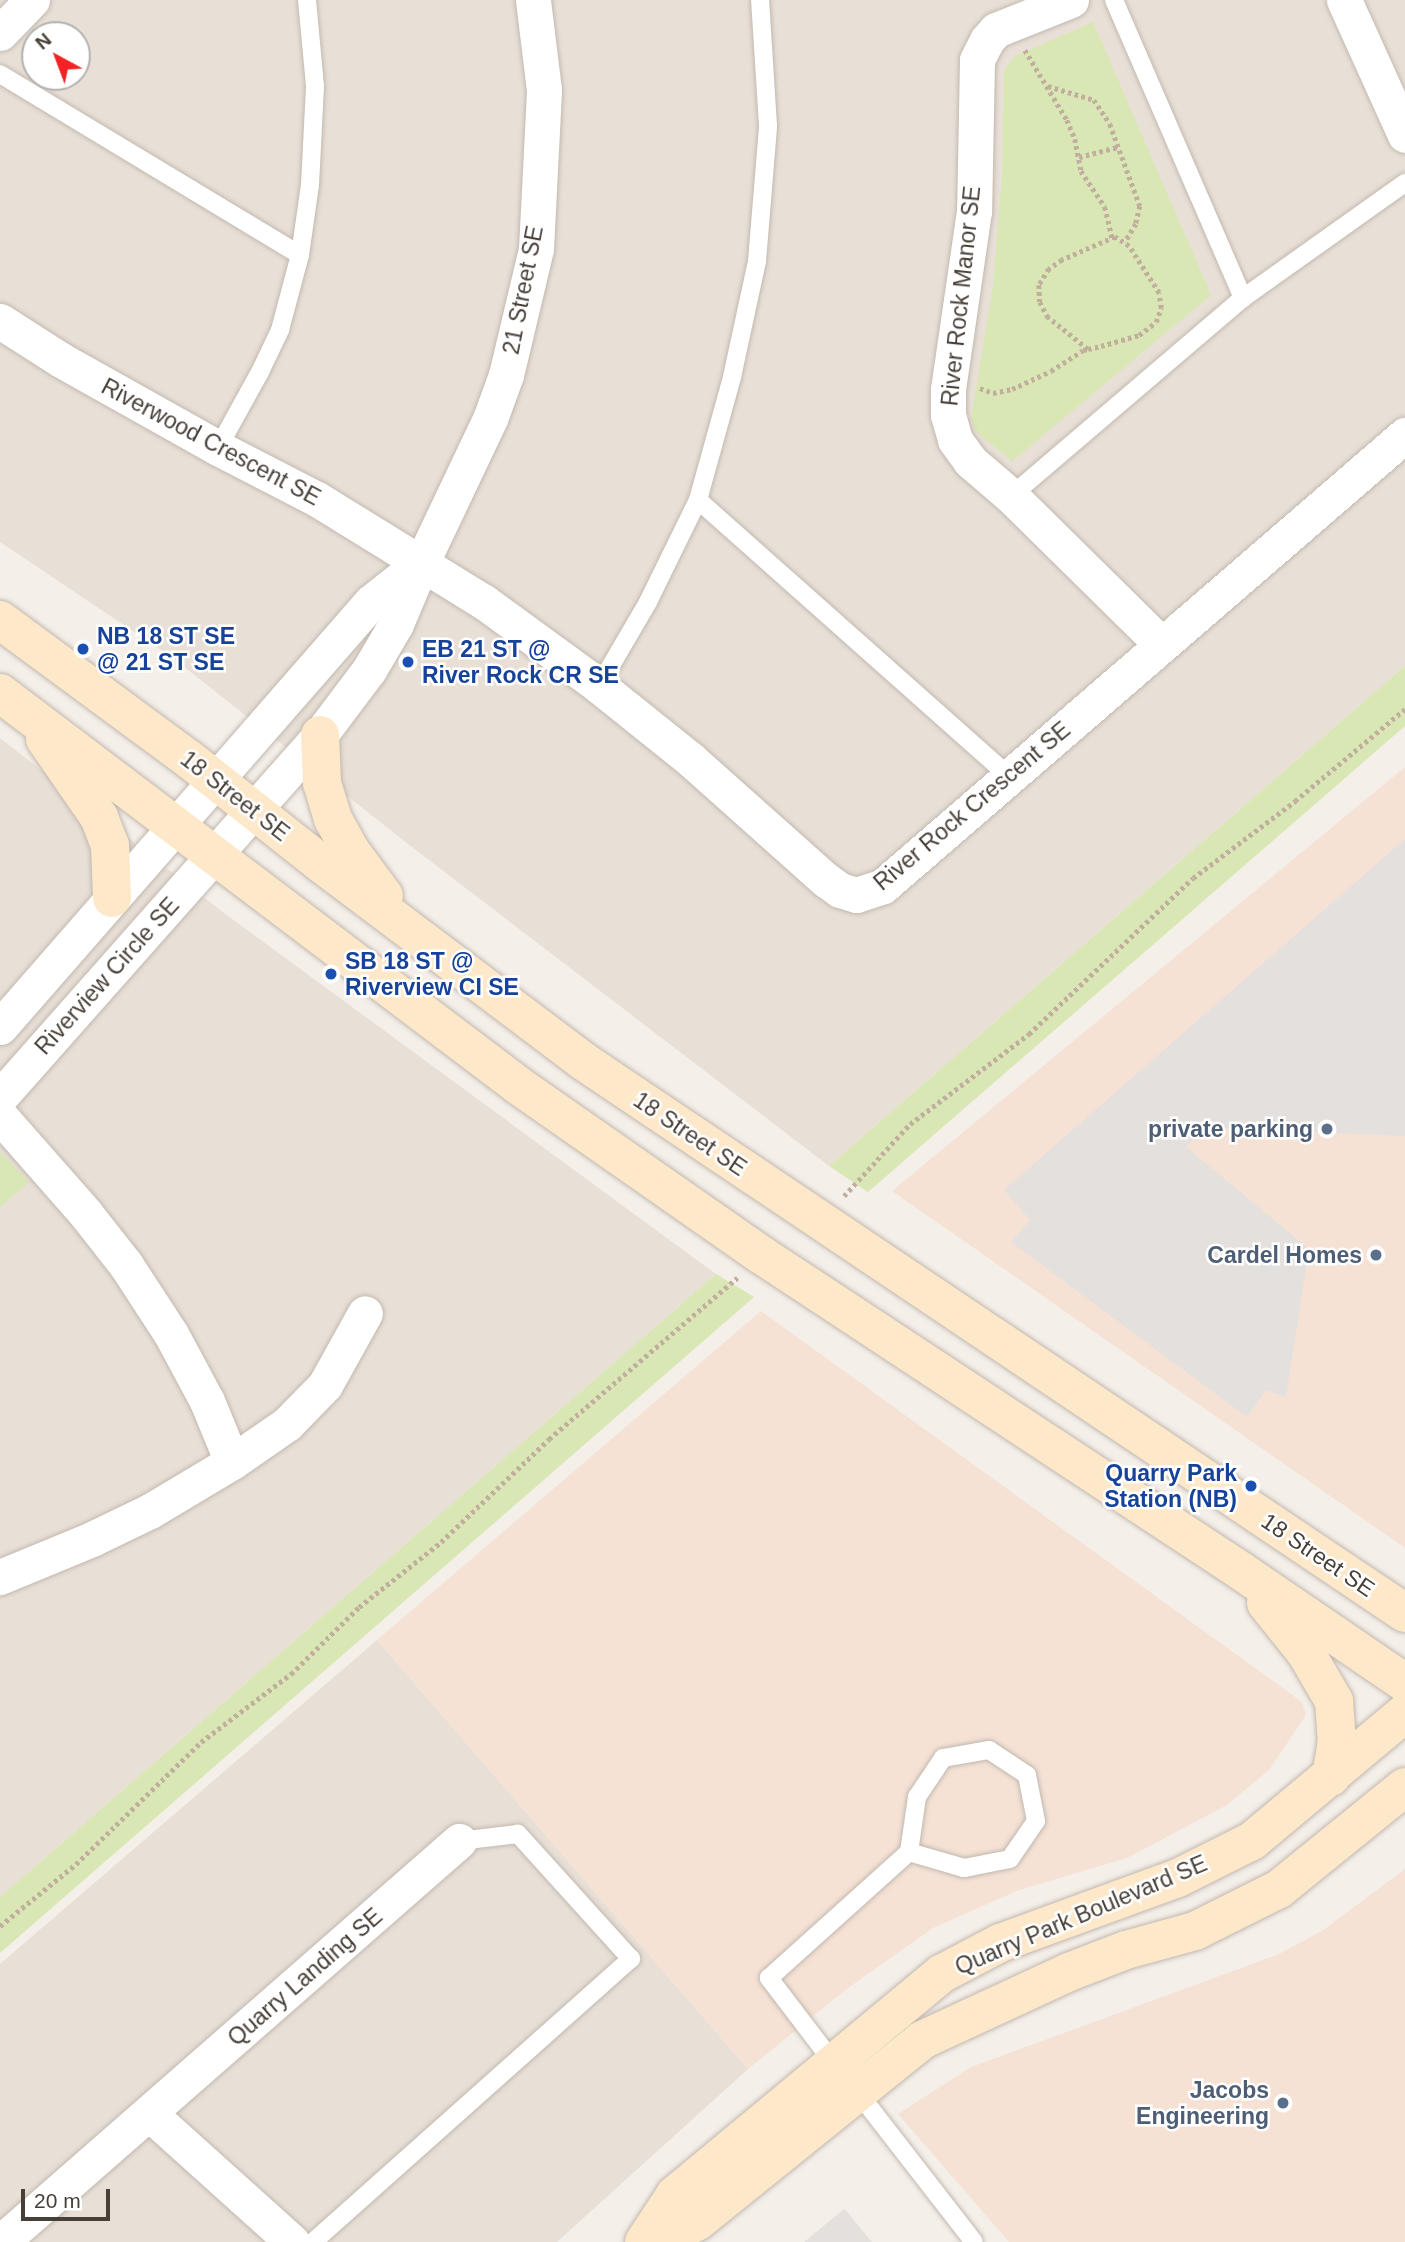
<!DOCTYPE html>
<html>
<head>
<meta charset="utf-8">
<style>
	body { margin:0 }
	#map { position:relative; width:1405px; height:2242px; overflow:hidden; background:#f4efe9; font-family:Helvetica,sans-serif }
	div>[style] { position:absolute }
	.residential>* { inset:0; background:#e8e0d7 }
	.commercial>* { inset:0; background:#f5e2d5 }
	.green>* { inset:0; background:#d8e7b3 }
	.parking>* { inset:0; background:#e3e0de }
	.path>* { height:4.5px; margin-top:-2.25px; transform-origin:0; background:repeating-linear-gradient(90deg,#c1ae9e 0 3.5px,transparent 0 7px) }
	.roads { filter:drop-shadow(0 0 2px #c2b8af) drop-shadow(0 0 2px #c2b8af) }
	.lane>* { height:18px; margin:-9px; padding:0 9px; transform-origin:9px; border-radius:9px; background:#fff }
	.street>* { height:35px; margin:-17.5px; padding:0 17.5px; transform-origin:17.5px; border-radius:17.5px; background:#fff }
	.secondary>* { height:38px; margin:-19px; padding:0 19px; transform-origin:19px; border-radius:19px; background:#fde8ca }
	.dots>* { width:19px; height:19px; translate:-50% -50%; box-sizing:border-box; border:4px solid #fff; border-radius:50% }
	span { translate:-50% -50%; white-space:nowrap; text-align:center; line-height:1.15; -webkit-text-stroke:5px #fff; paint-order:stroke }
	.street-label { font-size:23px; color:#473f38 }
	.transit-label { font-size:23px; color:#164399; font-weight:700 }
	.left { translate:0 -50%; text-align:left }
	.right { translate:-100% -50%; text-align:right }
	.service-label { font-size:23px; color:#4e5e75; font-weight:700 }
	.north { position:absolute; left:21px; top:21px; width:70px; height:70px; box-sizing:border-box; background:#fff; border:2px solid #b5b2af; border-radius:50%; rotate:319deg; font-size:19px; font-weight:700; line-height:28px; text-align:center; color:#473f38 }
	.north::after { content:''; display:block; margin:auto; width:24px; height:32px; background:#f22225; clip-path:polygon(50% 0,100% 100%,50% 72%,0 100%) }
	.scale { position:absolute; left:21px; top:2189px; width:89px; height:32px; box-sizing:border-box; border:4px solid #473f38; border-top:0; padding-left:9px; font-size:21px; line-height:24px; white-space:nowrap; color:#473f38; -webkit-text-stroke:5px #fff; paint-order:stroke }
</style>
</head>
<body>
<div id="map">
	<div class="residential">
		<i style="clip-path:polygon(evenodd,0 0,1405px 0,1405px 666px,829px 1166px,408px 844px,173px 658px,0 542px,0 0,35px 35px,77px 35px,77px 77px,35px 77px,35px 35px)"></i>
		<i style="clip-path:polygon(0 738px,224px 913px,716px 1274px,0 1897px)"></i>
		<i style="clip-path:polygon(377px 1640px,748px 2069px,557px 2242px,0 2242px,0 1964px)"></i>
	</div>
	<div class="commercial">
		<i style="clip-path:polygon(1405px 767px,1405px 1548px,892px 1191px)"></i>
		<i style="clip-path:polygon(761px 1311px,1302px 1702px,1306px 1715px,1269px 1770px,1227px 1805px,1127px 1858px,1019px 1890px,933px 1928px,848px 1988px,748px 2069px,377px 1640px)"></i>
		<i style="clip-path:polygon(1405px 1869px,1405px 2242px,1009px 2242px,898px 2114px,971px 2067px,1277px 1955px,1322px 1931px)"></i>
	</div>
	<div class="green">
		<i style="clip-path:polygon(1093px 22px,1211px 295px,1012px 461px,976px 432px,971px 419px,993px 286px,1002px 177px,1004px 71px,1014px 57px)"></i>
		<i style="clip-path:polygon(1405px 666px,1405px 726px,868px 1192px,829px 1166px)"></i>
		<i style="clip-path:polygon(0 1152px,29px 1182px,0 1207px)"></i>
		<i style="clip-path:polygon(716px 1274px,754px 1297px,0 1953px,0 1897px)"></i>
	</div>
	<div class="parking">
		<i style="clip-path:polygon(1405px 839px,1405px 1136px,1205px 1127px,1186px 1147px,1309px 1249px,1286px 1397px,1266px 1390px,1247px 1417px,1011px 1242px,1030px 1220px,1004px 1190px)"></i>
		<i style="clip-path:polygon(844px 2208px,872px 2242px,804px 2242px,844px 2209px)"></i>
	</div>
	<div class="path">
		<i style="left:1025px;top:50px;width:82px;rotate:59deg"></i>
		<i style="left:1067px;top:120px;width:21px;rotate:67deg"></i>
		<i style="left:1075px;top:139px;width:33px;rotate:79deg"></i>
		<i style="left:1081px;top:171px;width:43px;rotate:56.3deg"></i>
		<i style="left:1105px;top:207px;width:32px;rotate:77deg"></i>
		<i style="left:1048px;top:86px;width:48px;rotate:16.9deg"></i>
		<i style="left:1094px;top:100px;width:29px;rotate:56deg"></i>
		<i style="left:1110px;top:124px;width:87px;rotate:69.9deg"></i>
		<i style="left:1140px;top:206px;width:18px;rotate:103deg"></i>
		<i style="left:1136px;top:224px;width:21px;rotate:121deg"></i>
		<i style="left:1079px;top:157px;width:40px;rotate:-14.4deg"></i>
		<i style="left:980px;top:388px;width:14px;rotate:21deg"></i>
		<i style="left:993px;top:393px;width:19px;rotate:-12deg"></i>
		<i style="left:1012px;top:389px;width:43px;rotate:-24.8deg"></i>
		<i style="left:1051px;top:371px;width:38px;rotate:-33deg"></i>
		<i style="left:1083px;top:350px;width:5px;rotate:-11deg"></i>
		<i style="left:1088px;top:349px;width:13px;rotate:-13deg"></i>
		<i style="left:1101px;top:346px;width:40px;rotate:-16deg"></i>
		<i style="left:1139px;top:335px;width:21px;rotate:-37deg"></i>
		<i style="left:1156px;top:322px;width:15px;rotate:-70deg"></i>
		<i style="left:1161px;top:308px;width:15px;rotate:-98deg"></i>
		<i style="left:1159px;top:293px;width:56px;rotate:-122.6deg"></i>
		<i style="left:1129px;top:246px;width:17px;rotate:-147deg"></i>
		<i style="left:1115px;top:237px;width:58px;rotate:156.5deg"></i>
		<i style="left:1062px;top:260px;width:16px;rotate:145deg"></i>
		<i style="left:1049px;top:269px;width:19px;rotate:122deg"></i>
		<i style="left:1039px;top:285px;width:17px;rotate:87deg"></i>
		<i style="left:1040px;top:302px;width:16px;rotate:63deg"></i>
		<i style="left:1047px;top:316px;width:53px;rotate:38.8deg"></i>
		<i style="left:844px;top:1196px;width:98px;rotate:-47.5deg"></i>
		<i style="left:910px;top:1124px;width:149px;rotate:-37.1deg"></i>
		<i style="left:1029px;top:1034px;width:226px;rotate:-43.6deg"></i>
		<i style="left:1193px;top:878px;width:128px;rotate:-37deg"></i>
		<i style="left:1295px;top:801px;width:143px;rotate:-39.9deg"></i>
		<i style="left:0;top:1926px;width:98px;rotate:-39.2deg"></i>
		<i style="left:76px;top:1864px;width:175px;rotate:-44.3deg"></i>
		<i style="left:201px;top:1742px;width:113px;rotate:-37.1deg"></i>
		<i style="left:291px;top:1674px;width:95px;rotate:-44.6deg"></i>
		<i style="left:359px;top:1607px;width:105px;rotate:-38.4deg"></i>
		<i style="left:441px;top:1542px;width:149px;rotate:-43.6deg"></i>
		<i style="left:549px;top:1439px;width:248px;rotate:-40.6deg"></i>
	</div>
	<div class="roads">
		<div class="lane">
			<i style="left:1114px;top:0;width:325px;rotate:66.6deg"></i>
			<i style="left:0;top:74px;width:350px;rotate:31.1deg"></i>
			<i style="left:218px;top:448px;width:87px;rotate:-61.1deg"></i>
			<i style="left:260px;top:372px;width:47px;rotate:-64.5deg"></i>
			<i style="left:280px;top:330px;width:78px;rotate:-75.1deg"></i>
			<i style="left:300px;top:255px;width:71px;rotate:-81.9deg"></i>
			<i style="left:310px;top:185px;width:99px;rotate:-87.1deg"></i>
			<i style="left:315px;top:86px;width:86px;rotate:-95.3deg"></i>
			<i style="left:1011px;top:496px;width:305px;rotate:-40.5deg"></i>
			<i style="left:1243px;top:298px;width:199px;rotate:-35.4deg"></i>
			<i style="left:698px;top:500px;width:416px;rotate:41.6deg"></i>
			<i style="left:599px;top:686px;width:97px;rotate:-59.7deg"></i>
			<i style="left:648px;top:602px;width:114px;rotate:-63.9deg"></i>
			<i style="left:698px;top:500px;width:128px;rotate:-74.5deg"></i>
			<i style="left:732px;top:377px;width:119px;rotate:-77.8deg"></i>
			<i style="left:757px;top:261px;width:135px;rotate:-85.3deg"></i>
			<i style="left:768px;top:126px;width:126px;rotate:-93.6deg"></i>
			<i style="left:836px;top:2066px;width:111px;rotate:-127.3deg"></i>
			<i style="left:769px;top:1978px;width:188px;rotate:-42deg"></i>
			<i style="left:909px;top:1852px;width:56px;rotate:-81.7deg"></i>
			<i style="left:917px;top:1797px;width:47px;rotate:-56.3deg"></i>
			<i style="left:943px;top:1758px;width:47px;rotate:-9.9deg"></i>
			<i style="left:989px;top:1750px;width:45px;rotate:33.3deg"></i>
			<i style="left:1027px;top:1775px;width:47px;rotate:78.9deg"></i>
			<i style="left:1036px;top:1821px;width:46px;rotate:124.4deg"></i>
			<i style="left:1010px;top:1859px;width:47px;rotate:168.9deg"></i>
			<i style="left:964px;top:1868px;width:57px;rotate:-163.8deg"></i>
			<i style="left:856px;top:2090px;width:192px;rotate:52.2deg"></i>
			<i style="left:313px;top:2242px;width:426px;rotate:-41.7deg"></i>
			<i style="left:631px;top:1959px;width:169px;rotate:-132.1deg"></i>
			<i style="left:518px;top:1834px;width:59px;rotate:173.2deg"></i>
		</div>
		<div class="street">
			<i style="left:1071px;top:0;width:81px;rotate:158.2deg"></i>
			<i style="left:996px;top:30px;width:13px;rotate:132deg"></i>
			<i style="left:987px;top:40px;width:22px;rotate:117deg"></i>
			<i style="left:977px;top:60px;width:151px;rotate:91.1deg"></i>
			<i style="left:974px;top:211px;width:180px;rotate:98.3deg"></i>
			<i style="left:948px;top:389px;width:26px;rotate:90deg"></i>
			<i style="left:948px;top:415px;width:26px;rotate:74deg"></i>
			<i style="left:955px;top:440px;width:26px;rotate:54deg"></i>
			<i style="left:970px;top:461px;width:54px;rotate:40.5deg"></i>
			<i style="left:1011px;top:496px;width:211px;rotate:44.6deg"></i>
			<i style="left:1344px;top:0;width:148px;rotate:65.7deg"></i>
			<i style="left:0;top:33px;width:46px;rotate:-45.9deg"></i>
			<i style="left:0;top:321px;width:72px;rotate:32.6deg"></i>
			<i style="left:61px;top:360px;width:180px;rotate:29.3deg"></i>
			<i style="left:218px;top:448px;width:111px;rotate:27.3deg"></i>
			<i style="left:317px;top:499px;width:196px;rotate:31.7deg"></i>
			<i style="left:484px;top:602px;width:142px;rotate:36.1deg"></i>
			<i style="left:599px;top:686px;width:117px;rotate:38.7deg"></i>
			<i style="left:690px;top:759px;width:182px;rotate:41.7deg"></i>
			<i style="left:826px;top:880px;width:17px;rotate:36deg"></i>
			<i style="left:840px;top:890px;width:17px;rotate:17deg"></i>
			<i style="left:856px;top:895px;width:28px;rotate:-18deg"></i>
			<i style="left:883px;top:886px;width:690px;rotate:-40.83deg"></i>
			<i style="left:0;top:1027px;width:564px;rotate:-48.88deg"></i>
			<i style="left:371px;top:602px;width:61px;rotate:-38.4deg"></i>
			<i style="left:0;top:1097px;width:483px;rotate:-48.5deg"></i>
			<i style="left:320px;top:735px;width:81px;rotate:-53deg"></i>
			<i style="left:369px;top:670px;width:53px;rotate:-59.6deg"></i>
			<i style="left:396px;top:624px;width:67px;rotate:-67.2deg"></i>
			<i style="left:422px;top:562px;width:158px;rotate:-64.6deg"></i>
			<i style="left:490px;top:419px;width:47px;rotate:-70deg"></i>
			<i style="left:506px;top:375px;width:130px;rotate:-76.6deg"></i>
			<i style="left:536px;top:249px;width:159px;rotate:-87.1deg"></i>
			<i style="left:544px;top:90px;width:91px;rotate:-97deg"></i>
			<i style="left:0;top:1116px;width:130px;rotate:48.7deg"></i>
			<i style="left:86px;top:1214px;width:65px;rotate:51.9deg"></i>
			<i style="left:126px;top:1265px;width:82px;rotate:56.9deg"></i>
			<i style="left:171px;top:1334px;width:76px;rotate:61.8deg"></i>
			<i style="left:207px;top:1401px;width:66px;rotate:67.7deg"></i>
			<i style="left:232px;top:1462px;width:96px;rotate:149.1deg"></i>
			<i style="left:150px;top:1511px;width:64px;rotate:154.2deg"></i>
			<i style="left:92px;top:1539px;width:100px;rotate:157.6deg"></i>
			<i style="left:232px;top:1462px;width:67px;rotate:-34.6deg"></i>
			<i style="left:287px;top:1424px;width:54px;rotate:-45.7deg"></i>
			<i style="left:325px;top:1385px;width:82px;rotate:-60.9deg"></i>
			<i style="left:150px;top:2114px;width:191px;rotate:42deg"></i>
			<i style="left:1px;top:2242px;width:609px;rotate:-41.2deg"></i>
		</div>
		<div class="secondary">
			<i style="left:0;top:620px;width:236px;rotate:36.4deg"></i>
			<i style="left:190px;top:760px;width:164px;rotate:38.3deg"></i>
			<i style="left:319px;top:862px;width:331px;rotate:37deg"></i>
			<i style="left:583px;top:1061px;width:990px;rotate:33.88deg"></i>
			<i style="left:0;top:693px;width:651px;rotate:37.13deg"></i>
			<i style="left:519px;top:1086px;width:297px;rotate:34.9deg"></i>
			<i style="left:763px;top:1256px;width:572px;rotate:33.38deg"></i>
			<i style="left:1241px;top:1571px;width:199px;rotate:34.3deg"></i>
			<i style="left:320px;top:735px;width:48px;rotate:87.6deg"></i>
			<i style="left:322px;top:783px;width:38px;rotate:73deg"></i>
			<i style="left:333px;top:819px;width:35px;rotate:61deg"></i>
			<i style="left:350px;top:850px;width:57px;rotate:53.5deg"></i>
			<i style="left:45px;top:739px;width:95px;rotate:55.3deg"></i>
			<i style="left:99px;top:817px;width:30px;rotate:69deg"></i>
			<i style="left:110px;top:845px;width:53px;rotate:87.8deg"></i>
			<i style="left:1266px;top:1603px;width:64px;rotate:51.3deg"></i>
			<i style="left:1306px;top:1653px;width:56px;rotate:59.7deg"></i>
			<i style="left:1334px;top:1701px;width:39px;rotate:86deg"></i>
			<i style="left:1337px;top:1740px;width:37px;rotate:99deg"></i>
			<i style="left:644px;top:2242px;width:56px;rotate:-56.6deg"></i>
			<i style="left:675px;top:2195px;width:346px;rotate:-39.7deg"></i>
			<i style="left:941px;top:1974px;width:67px;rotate:-27.7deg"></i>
			<i style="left:1000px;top:1943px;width:189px;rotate:-20.1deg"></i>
			<i style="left:1178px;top:1878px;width:83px;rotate:-26.6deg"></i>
			<i style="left:1252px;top:1841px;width:199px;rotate:-39.9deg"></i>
			<i style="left:657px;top:2242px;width:46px;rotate:-27.1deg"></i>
			<i style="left:698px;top:2221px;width:288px;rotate:-38.9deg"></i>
			<i style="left:922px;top:2040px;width:162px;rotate:-24.8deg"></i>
			<i style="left:1069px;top:1972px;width:61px;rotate:-21.1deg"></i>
			<i style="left:1126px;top:1950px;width:72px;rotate:-15.4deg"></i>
			<i style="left:1195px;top:1931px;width:94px;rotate:-26.6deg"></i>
			<i style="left:1279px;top:1889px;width:162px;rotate:-39deg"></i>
		</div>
	</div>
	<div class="dots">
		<i style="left:83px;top:649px;background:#1a4fb4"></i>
		<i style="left:408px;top:662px;background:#1a4fb4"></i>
		<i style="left:331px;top:974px;background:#1a4fb4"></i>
		<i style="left:1327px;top:1129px;background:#5c6f8a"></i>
		<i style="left:1376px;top:1255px;background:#5c6f8a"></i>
		<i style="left:1251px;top:1486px;background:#1a4fb4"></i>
		<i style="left:1283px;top:2103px;background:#5c6f8a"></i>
	</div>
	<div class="street-label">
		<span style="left:523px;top:290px;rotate:-79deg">21 Street SE</span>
		<span style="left:961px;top:296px;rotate:-84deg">River Rock Manor SE</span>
		<span style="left:211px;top:442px;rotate:28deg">Riverwood Crescent SE</span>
		<span style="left:235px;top:796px;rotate:38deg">18 Street SE</span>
		<span style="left:972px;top:806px;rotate:-40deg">River Rock Crescent SE</span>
		<span style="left:107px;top:976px;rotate:-48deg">Riverview Circle SE</span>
		<span style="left:690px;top:1134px;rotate:34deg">18 Street SE</span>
		<span style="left:1318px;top:1555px;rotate:34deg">18 Street SE</span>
		<span style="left:1081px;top:1915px;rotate:-23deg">Quarry Park Boulevard SE</span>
		<span style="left:305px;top:1977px;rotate:-41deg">Quarry Landing SE</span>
	</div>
	<div class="transit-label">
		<span class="left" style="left:97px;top:649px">NB 18 ST SE<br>@ 21 ST SE</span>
		<span class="left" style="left:422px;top:662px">EB 21 ST @<br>River Rock CR SE</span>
		<span class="left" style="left:345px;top:974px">SB 18 ST @<br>Riverview CI SE</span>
		<span class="right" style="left:1237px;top:1486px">Quarry Park<br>Station (NB)</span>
	</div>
	<div class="service-label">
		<span class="right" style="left:1313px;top:1129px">private parking</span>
		<span class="right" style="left:1362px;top:1255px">Cardel Homes</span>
		<span class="right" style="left:1269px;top:2103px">Jacobs<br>Engineering</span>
	</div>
	<div class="north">N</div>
	<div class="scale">20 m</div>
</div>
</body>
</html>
